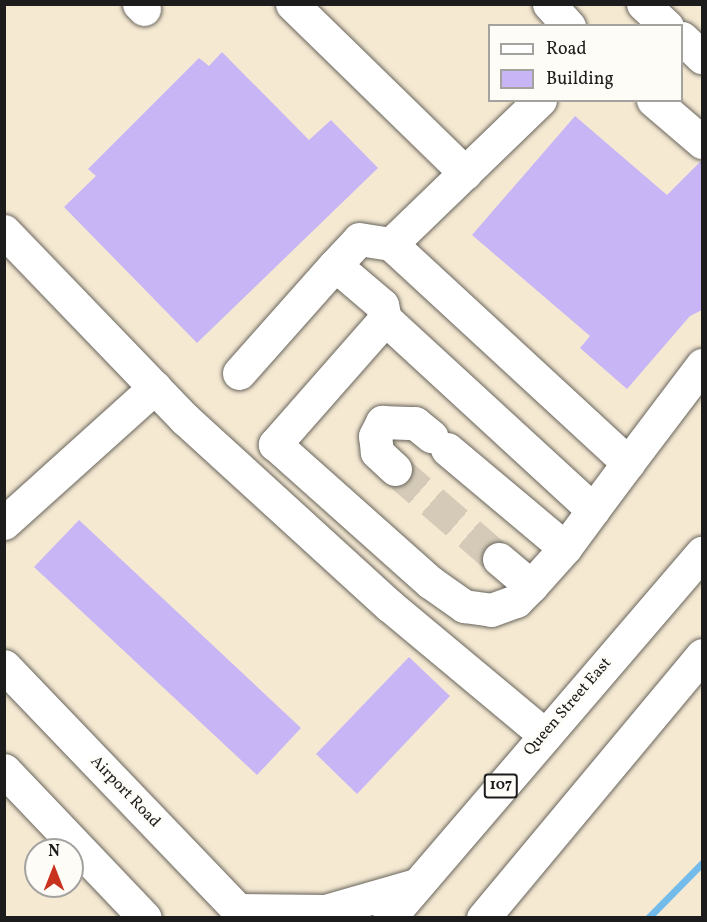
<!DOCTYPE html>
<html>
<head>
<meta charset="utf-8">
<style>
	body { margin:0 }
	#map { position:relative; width:707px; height:922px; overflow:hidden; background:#f5e9d2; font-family:Vollkorn,serif }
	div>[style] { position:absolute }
	.stream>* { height:7px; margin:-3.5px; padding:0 3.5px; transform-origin:3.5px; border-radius:3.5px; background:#72bbea }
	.building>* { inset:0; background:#c8b5f6 }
	.minor-tunnel>* { height:33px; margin-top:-16.5px; transform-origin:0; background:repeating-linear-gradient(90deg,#d4cab7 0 33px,transparent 0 49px) }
	.roads { filter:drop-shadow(0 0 2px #68645c) drop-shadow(0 0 2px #68645c) }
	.minor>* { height:33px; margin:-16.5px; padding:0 16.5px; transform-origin:16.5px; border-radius:16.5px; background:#fff }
	.major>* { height:33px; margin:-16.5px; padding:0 16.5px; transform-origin:16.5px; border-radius:16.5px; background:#fff }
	span { translate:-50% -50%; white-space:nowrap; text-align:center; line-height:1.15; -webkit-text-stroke:5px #fdfcf7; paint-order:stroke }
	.shield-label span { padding:2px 4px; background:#fdfcf7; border:2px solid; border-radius:4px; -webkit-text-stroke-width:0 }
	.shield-label { font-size:15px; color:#1c1c1c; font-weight:700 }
	.street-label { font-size:16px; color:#1c1c1c }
	.frame { position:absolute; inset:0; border:6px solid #1c1c1c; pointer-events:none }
	.legend { position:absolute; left:488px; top:24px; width:195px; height:78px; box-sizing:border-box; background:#fdfcf7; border:2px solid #a3a29f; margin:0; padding:8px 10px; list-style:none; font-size:18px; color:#1c1c1c }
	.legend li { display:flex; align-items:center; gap:12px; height:30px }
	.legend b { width:30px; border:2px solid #a3a29f }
	.north { position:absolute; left:24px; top:838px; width:60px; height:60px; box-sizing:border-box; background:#fdfcf7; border:2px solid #a3a29f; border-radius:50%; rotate:0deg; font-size:16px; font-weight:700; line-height:24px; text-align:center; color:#1c1c1c }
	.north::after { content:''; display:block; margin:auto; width:21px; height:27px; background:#c8321e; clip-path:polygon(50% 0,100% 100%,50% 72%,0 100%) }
</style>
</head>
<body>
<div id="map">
	<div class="stream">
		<i style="left:648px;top:918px;width:77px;rotate:-45.5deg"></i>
	</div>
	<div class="building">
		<i style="clip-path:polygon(222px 52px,309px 140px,331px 120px,378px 168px,197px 343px,64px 207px,96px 176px,88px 169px,199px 58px,209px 66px)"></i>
		<i style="clip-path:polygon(575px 116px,667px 195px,702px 160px,702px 310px,690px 316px,627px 389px,580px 348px,590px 336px,472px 235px)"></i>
		<i style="clip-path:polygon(79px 520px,301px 728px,257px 775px,34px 567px)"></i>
		<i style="clip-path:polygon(409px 657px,450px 696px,357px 794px,316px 754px)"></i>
	</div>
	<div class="minor-tunnel">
		<i style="left:395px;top:469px;width:138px;rotate:40.9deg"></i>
	</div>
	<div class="roads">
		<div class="minor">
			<i style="left:139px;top:4px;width:7px;rotate:45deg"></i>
			<i style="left:292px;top:4px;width:242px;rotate:44.3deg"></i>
			<i style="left:549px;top:4px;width:30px;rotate:48deg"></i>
			<i style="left:643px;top:4px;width:33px;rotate:43deg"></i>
			<i style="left:682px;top:38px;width:28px;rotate:44deg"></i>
			<i style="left:540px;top:100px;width:207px;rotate:136deg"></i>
			<i style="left:391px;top:244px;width:323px;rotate:42.7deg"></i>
			<i style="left:628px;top:463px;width:123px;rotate:-52.9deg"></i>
			<i style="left:653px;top:100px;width:65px;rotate:40.6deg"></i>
			<i style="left:4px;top:231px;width:261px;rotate:46.1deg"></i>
			<i style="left:185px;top:419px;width:277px;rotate:42.4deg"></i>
			<i style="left:390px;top:606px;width:202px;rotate:39.8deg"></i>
			<i style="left:335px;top:265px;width:35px;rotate:-47deg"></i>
			<i style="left:359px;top:239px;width:32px;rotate:9deg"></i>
			<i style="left:239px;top:373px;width:144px;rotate:-48.4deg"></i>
			<i style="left:335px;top:265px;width:62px;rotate:40.4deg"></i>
			<i style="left:382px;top:305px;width:14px;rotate:78deg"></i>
			<i style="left:447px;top:449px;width:154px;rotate:40deg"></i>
			<i style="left:395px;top:469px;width:25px;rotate:-137deg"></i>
			<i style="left:377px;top:452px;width:16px;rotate:-97deg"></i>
			<i style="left:375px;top:436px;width:16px;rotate:-63deg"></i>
			<i style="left:382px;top:422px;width:33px;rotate:2deg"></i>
			<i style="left:415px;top:423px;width:21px;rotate:39deg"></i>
			<i style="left:593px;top:510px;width:282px;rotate:-137.4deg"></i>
			<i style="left:385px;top:319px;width:167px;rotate:131.3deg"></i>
			<i style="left:275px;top:444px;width:208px;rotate:41.7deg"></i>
			<i style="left:430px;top:582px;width:42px;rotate:35.2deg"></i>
			<i style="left:464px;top:606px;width:27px;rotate:8deg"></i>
			<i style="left:491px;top:610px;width:27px;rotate:-20deg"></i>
			<i style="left:516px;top:601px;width:21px;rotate:-45deg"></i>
			<i style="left:531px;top:586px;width:51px;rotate:-48.2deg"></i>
			<i style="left:565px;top:548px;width:47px;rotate:-53.6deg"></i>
			<i style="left:593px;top:510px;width:59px;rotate:-53.3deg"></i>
			<i style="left:4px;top:523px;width:203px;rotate:-42deg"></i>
			<i style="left:499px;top:559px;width:42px;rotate:40.2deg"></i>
		</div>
		<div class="major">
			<i style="left:4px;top:666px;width:349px;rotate:46.2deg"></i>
			<i style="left:4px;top:770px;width:204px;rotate:46.4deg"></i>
			<i style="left:239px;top:910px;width:86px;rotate:0.7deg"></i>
			<i style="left:325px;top:911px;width:95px;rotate:-15.9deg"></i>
			<i style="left:389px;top:918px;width:481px;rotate:-49.4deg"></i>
			<i style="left:483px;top:918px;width:342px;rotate:-50.2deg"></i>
		</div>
	</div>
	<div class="shield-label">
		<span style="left:501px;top:786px">107</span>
	</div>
	<div class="street-label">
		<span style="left:568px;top:707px;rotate:-49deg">Queen Street East</span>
		<span style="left:125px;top:792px;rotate:46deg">Airport Road</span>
	</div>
	<div class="frame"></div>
	<ul class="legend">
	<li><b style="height:8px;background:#fff"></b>Road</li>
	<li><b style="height:16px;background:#c8b5f6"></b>Building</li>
	</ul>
	<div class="north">N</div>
</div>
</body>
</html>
